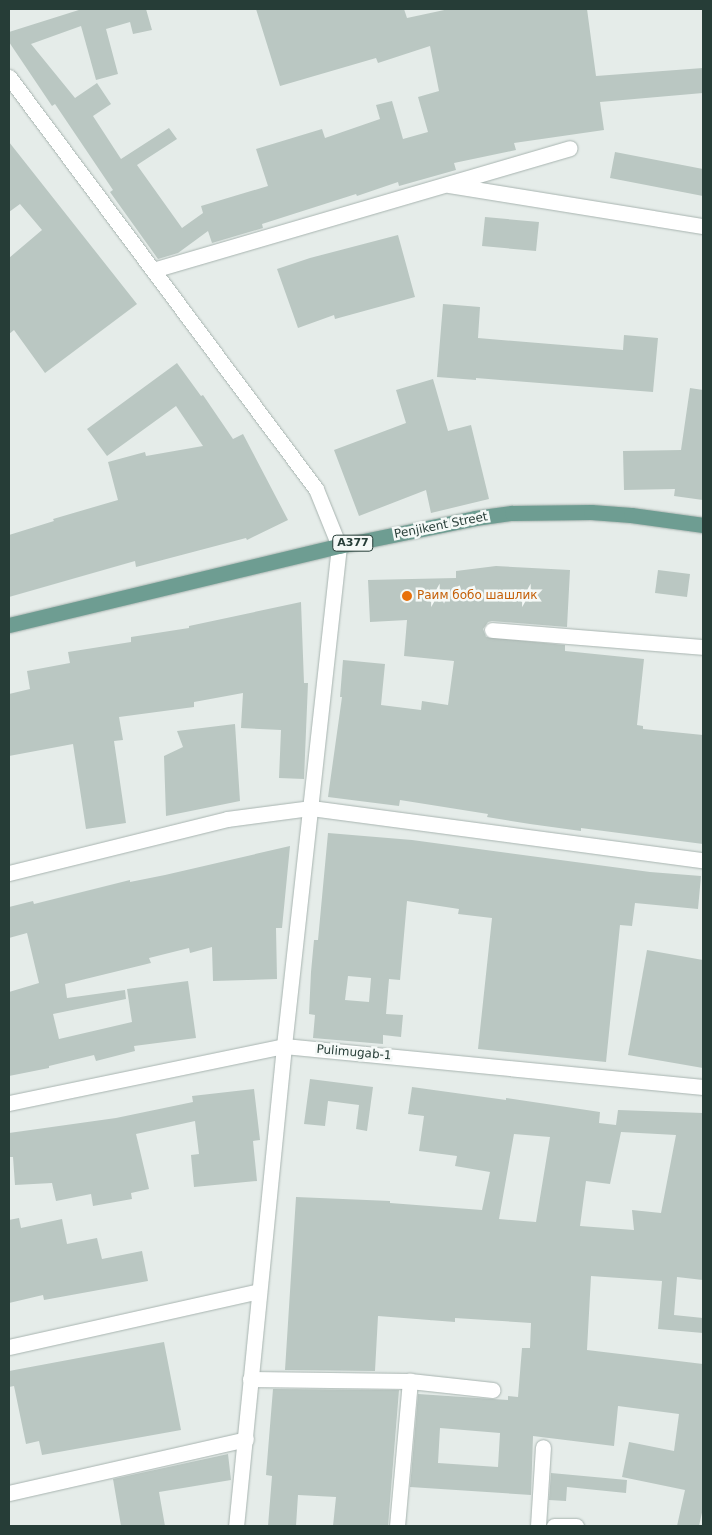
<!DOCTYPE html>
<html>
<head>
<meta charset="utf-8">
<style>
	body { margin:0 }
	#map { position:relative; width:712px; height:1535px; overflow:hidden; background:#e5ece9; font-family:"DejaVu Sans",sans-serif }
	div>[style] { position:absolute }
	.building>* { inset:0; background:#bac7c2 }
	.roads { filter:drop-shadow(0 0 1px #a8b4b0) drop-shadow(0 0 1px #a8b4b0) }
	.street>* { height:15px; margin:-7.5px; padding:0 7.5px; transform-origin:7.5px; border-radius:7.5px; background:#fff }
	.secondary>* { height:15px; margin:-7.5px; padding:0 7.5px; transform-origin:7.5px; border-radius:7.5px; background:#fff }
	.primary>* { height:15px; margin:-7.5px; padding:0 7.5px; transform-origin:7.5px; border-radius:7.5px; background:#6e9d92 }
	.dots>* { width:14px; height:14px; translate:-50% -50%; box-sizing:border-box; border:2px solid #f5f9f7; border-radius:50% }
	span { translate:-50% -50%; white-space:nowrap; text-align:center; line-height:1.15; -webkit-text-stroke:5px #f5f9f7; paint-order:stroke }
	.shield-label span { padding:1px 4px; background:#f5f9f7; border:1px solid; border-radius:4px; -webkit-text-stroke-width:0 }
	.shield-label { font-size:11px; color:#263d37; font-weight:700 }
	.street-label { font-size:12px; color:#263d37 }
	.food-label { font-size:12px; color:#c56008 }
	.left { translate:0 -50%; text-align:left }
	.frame { position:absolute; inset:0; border:10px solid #263d37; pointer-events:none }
</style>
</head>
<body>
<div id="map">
	<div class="building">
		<i style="clip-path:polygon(82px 9px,146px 9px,152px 30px,133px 34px,130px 22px,106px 29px,118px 74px,96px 80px,81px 26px,31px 44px,75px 98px,97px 83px,111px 104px,93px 116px,121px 159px,169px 128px,177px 139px,137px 165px,182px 228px,203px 213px,201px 206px,268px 186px,256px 149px,322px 129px,325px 138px,380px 119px,376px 105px,392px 101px,403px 139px,428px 132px,418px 97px,439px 91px,430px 46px,378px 63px,376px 58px,280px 86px,256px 9px,404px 9px,407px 18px,449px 9px,587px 9px,596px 76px,703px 68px,703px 93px,600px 102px,604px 130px,514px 143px,516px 150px,454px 163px,456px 170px,399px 186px,398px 182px,357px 196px,356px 194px,262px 224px,263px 228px,212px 243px,208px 231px,178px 253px,158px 259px,110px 192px,113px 190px,55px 104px,52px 106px,9px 42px,9px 32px)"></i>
		<i style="clip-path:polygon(9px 142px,137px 304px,45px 373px,14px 330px,9px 334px,9px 258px,42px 230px,20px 204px,9px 212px)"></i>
		<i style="clip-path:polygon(615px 152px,703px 169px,703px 196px,610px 178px)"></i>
		<i style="clip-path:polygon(485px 217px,539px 222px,536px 251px,482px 246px)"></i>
		<i style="clip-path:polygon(398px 235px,415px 297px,335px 319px,334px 315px,298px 328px,277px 269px,310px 258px)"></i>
		<i style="clip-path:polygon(443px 304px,480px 307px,478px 338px,623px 350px,624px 335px,658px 338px,653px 392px,476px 378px,476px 380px,437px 377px)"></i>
		<i style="clip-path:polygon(177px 363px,201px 396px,203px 395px,233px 439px,243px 434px,288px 520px,247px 540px,246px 538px,136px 567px,135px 561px,9px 597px,9px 535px,54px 521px,53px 519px,118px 500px,108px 462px,145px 452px,146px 456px,203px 446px,176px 406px,107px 456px,87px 429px)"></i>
		<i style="clip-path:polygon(433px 379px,448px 431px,471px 425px,489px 499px,431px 513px,426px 490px,359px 516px,334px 450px,406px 423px,396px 390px)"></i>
		<i style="clip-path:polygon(690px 388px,703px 390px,703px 500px,674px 496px,675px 489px,624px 490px,623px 451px,681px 450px)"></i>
		<i style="clip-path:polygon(496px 566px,570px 570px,567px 627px,492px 621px,488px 622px,483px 629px,486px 637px,565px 645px,565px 651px,644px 659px,637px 725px,643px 726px,643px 729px,703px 735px,703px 844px,581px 828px,581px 831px,530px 824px,487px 817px,488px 814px,400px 800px,399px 806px,328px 797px,342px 697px,340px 697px,343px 660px,385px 664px,381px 705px,421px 710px,422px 701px,448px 705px,454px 661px,404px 656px,407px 620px,370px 622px,368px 580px,456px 578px,456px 571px)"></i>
		<i style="clip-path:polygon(658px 570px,690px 574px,687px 597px,655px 593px)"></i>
		<i style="clip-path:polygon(301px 602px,304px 683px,308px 683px,304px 779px,279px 778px,281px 730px,241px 728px,243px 693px,194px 702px,194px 707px,119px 717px,123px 740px,114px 741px,126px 823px,86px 829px,73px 744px,9px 756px,9px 694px,30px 689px,27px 671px,70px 663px,68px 652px,131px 642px,131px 637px,189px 628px,189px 626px)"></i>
		<i style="clip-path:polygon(235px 724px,240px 801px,166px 816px,164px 756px,183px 747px,177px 731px)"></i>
		<i style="clip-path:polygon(evenodd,328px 833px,412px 840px,650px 872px,701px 876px,698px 909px,635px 903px,632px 926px,620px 925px,606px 1062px,478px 1049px,492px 918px,458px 914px,459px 909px,407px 901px,400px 980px,389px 979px,386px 1014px,403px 1015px,401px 1037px,383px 1035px,383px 1044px,313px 1038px,315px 1015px,309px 1014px,311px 972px,314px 940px,318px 940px,328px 833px,348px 976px,371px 978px,369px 1002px,345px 1000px,348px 976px)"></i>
		<i style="clip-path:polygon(290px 846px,282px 928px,276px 928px,277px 979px,213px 981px,212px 947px,190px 953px,189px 948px,149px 958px,151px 963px,65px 984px,67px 998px,125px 990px,126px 999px,53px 1014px,59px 1039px,132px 1022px,127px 989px,188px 981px,196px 1038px,134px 1046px,135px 1051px,96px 1061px,94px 1055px,49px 1066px,49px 1068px,9px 1076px,9px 992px,39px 983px,27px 933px,9px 938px,9px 907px,33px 901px,34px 904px,130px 880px,130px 882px,165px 875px)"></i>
		<i style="clip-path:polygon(647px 950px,703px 960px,703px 1068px,628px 1055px)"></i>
		<i style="clip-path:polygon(310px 1079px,373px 1087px,367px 1131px,356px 1129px,359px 1105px,328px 1101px,325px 1126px,304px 1124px)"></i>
		<i style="clip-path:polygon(evenodd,412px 1087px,506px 1100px,506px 1098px,600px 1112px,599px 1123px,616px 1125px,618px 1110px,703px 1113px,703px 1280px,677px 1277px,674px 1315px,703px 1318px,703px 1333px,658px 1329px,662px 1281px,591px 1276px,587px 1350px,703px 1364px,703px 1508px,699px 1526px,677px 1526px,685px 1490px,622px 1477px,629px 1442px,674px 1451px,679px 1414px,618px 1406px,614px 1446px,533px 1436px,531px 1495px,410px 1487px,418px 1394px,508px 1400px,508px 1396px,518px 1397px,522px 1348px,530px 1348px,531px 1323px,455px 1318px,455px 1322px,378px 1316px,375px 1371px,285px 1370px,296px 1197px,390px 1201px,390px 1203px,482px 1210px,490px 1172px,455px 1166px,457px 1156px,419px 1151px,424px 1116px,408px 1114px,412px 1087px,621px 1132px,676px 1135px,661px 1213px,632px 1210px,634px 1230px,580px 1226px,586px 1181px,610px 1184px,621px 1132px,412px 1087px,514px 1134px,550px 1137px,536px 1222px,499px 1219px,514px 1134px,412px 1087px,440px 1428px,500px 1433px,498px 1467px,438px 1463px,440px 1428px)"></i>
		<i style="clip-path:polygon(254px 1089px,260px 1140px,253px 1141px,257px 1181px,194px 1187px,191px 1155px,199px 1154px,195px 1121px,136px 1134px,149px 1189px,131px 1193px,132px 1199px,93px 1206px,91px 1194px,56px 1201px,52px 1183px,15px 1185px,13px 1157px,9px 1157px,9px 1133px,116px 1118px,193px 1102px,192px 1096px)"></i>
		<i style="clip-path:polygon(19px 1218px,21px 1228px,62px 1219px,67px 1244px,97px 1238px,102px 1259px,142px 1251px,148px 1281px,44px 1300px,43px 1295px,9px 1303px,9px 1220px)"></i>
		<i style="clip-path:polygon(164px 1342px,181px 1430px,42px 1455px,39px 1441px,26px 1444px,14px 1386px,9px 1387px,9px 1371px)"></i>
		<i style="clip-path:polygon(273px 1389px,399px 1390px,388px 1526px,333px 1526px,336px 1497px,298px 1495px,296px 1526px,268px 1526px,272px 1476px,266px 1475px)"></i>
		<i style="clip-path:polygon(228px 1454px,231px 1480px,159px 1492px,165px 1526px,121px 1526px,113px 1479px)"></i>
		<i style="clip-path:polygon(551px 1473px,627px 1480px,626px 1493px,567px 1487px,566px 1501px,549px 1500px)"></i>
	</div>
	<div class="roads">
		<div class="street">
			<i style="left:449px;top:185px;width:257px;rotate:9.2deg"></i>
			<i style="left:153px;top:270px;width:434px;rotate:-16.3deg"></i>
			<i style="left:492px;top:630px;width:212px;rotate:4.6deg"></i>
			<i style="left:9px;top:873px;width:225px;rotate:-13.9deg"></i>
			<i style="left:227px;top:819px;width:85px;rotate:-7.5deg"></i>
			<i style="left:311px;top:808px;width:395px;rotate:7.6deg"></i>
			<i style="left:9px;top:1103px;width:281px;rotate:-11.7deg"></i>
			<i style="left:284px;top:1046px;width:421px;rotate:5.6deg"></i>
			<i style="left:9px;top:1347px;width:256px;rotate:-12.6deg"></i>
			<i style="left:250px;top:1379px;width:160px;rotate:0.7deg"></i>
			<i style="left:410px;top:1381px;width:83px;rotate:6.2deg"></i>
			<i style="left:9px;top:1493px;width:243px;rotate:-12.8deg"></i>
			<i style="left:397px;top:1526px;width:146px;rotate:-84.9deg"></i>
			<i style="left:538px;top:1526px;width:79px;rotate:-86.4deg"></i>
			<i style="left:554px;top:1526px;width:22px"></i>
		</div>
		<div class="secondary">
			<i style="left:9px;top:77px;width:514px;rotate:53.31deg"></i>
			<i style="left:316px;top:489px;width:61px;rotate:68deg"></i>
			<i style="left:339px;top:546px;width:503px;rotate:96.28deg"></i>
			<i style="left:284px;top:1046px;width:482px;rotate:95.7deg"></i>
		</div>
		<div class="primary">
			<i style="left:9px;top:625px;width:339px;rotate:-13.5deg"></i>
			<i style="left:339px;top:546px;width:139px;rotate:-11.6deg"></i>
			<i style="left:475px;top:518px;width:37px;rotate:-8deg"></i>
			<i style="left:512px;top:513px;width:79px;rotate:-0.7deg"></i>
			<i style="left:591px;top:512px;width:40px;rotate:4.3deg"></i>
			<i style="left:631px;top:515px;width:73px;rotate:7.9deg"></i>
		</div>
	</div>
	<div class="dots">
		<i style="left:407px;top:596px;background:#e8710a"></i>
	</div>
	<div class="shield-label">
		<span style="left:353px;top:543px">A377</span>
	</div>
	<div class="street-label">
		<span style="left:441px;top:526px;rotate:-11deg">Penjikent Street</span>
		<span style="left:354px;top:1053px;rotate:5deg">Pulimugab-1</span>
	</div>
	<div class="food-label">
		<span class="left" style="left:417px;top:596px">Раим бобо шашлик</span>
	</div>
	<div class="frame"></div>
</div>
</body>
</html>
